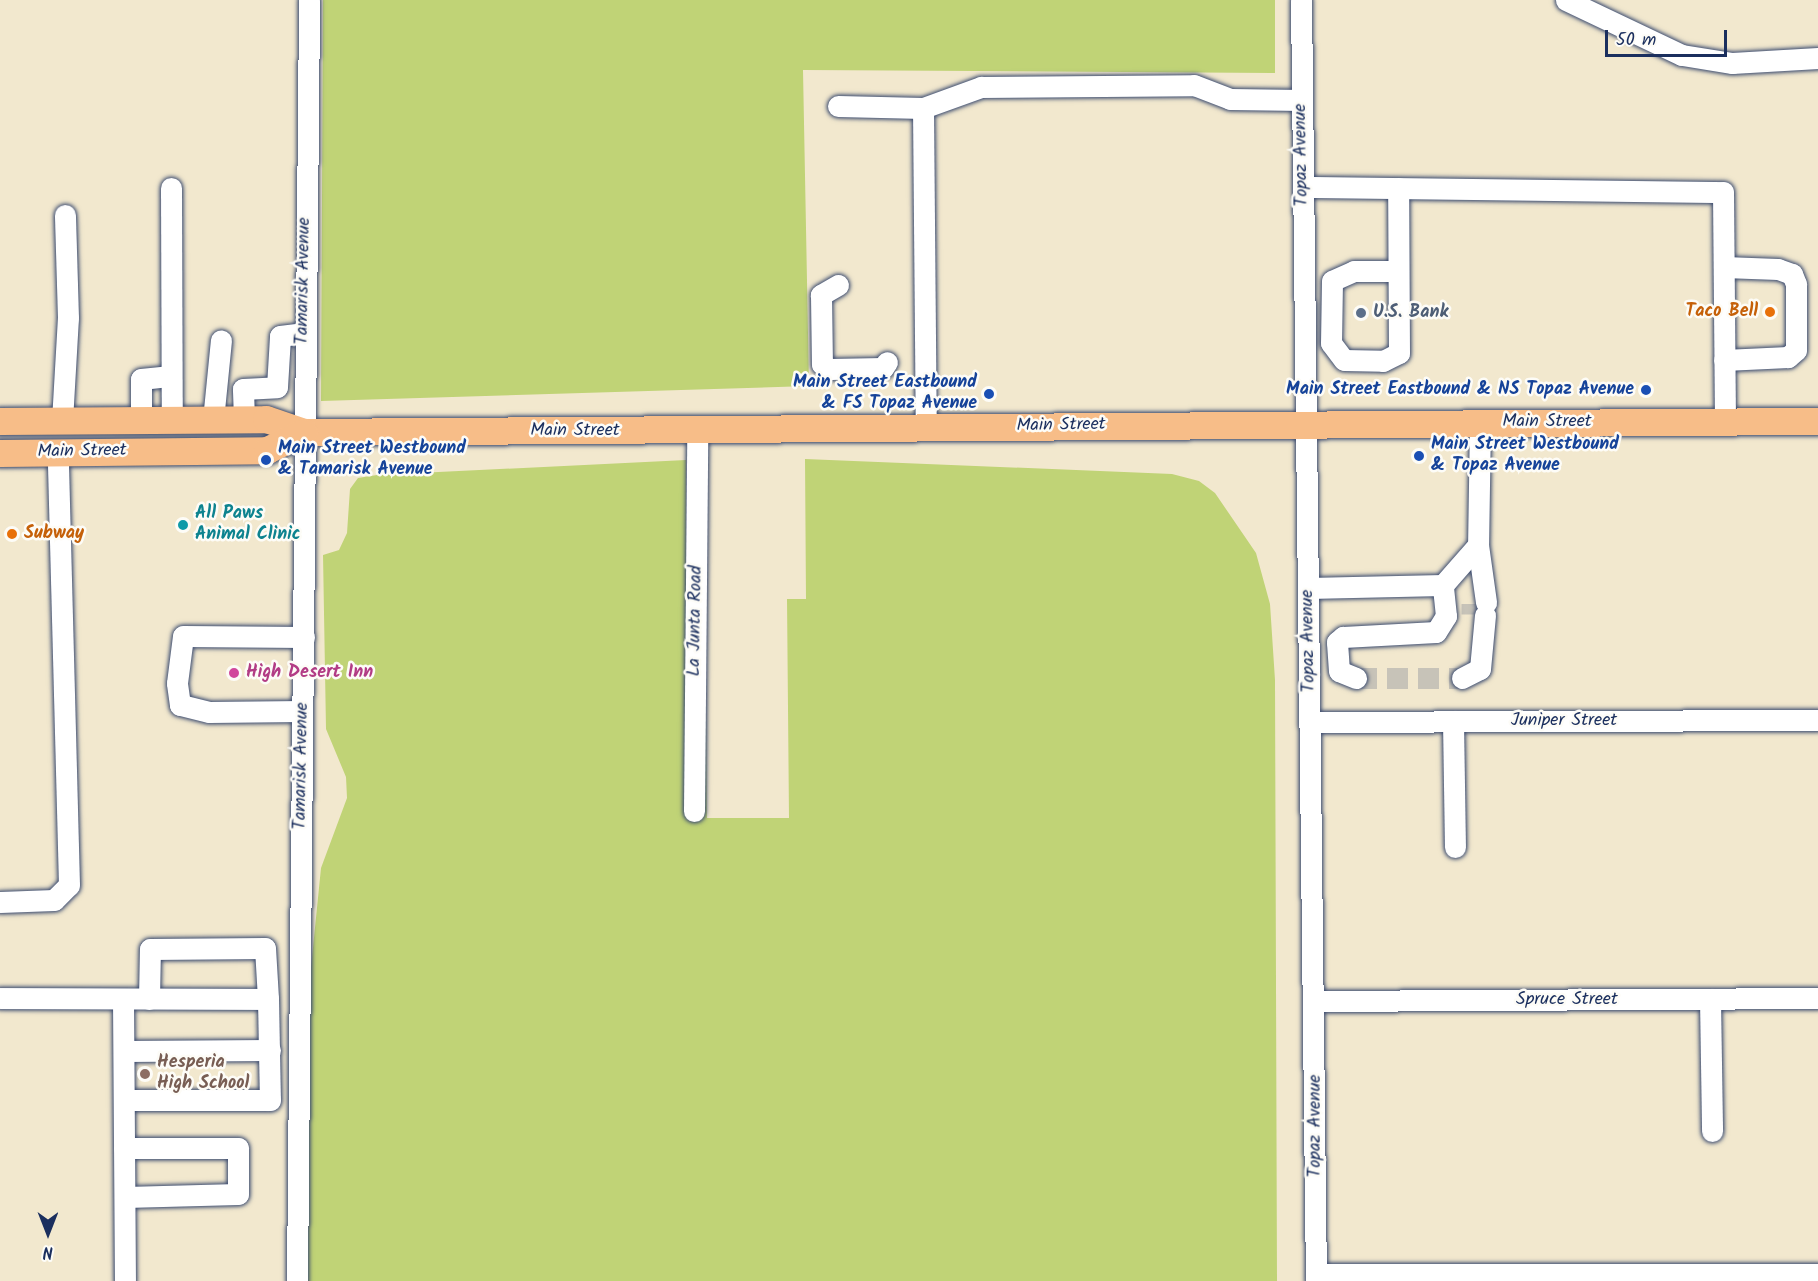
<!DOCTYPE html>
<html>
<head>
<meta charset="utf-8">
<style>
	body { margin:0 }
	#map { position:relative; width:1818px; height:1281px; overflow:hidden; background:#f2e8ce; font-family:Kalam,sans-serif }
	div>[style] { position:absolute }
	.green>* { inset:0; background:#c0d376 }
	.minor-tunnel>* { height:21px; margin-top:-10.5px; transform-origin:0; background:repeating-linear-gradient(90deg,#c7c3b8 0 21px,transparent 0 31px) }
	.roads { filter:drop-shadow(0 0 2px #3b4b6f) drop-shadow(0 0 2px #3b4b6f) }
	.minor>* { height:21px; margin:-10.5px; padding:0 10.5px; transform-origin:10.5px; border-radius:10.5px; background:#fff }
	.major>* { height:27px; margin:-13.5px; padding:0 13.5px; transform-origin:13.5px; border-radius:13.5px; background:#f7bd88 }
	.dots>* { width:16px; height:16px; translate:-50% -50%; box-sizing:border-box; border:3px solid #fdfcf7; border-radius:50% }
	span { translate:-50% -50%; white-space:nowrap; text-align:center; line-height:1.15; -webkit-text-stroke:5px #fdfcf7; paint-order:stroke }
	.street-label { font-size:18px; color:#1b2f5e }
	.food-label { font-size:18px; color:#c56008; font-weight:700 }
	.right { translate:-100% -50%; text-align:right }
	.left { translate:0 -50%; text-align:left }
	.service-label { font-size:18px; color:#4e5e75; font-weight:700 }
	.transit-label { font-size:18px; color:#164399; font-weight:700 }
	.culture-label { font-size:18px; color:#0d838f; font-weight:700 }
	.hotel-label { font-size:18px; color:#b23c85; font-weight:700 }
	.education-label { font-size:18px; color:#785e54; font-weight:700 }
	.north { position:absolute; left:18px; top:1203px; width:60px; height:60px; -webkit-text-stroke:4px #fdfcf7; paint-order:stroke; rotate:180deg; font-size:16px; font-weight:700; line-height:24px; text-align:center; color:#1b2f5e }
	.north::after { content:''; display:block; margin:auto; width:21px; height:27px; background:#1b2f5e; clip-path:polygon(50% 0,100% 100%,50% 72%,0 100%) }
	.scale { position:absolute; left:1605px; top:30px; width:122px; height:27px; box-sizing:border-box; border:3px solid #1b2f5e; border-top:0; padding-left:8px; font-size:18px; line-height:21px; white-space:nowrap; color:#1b2f5e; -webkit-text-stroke:4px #fdfcf7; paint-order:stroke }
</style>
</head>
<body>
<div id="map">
	<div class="green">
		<i style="clip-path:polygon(323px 0,1275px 0,1275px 73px,803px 70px,809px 386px,321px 401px)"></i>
		<i style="clip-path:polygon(805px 459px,1172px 474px,1199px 481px,1215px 493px,1256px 553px,1270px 604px,1275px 680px,1277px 1281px,308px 1281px,307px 1007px,321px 868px,347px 798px,346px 777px,326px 729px,323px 555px,339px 550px,347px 533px,350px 489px,358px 478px,377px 475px,686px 460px,686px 600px,705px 600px,707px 818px,789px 818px,787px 599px,806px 599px)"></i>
	</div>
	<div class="minor-tunnel">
		<i style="left:1472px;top:603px;width:11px;rotate:90deg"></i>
		<i style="left:1356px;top:678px;width:106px"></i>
	</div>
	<div class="roads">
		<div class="minor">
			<i style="left:1301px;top:0;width:1281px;rotate:89.33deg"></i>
			<i style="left:1566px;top:0;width:128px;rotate:25.4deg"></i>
			<i style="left:1682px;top:55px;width:51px;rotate:9.1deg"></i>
			<i style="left:1732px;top:63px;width:86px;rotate:-3.3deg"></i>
			<i style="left:838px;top:106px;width:85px;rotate:1.3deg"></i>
			<i style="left:923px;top:108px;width:62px;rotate:-19.9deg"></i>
			<i style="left:981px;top:87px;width:213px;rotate:-0.5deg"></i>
			<i style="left:1194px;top:85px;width:39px;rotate:21deg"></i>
			<i style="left:1230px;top:99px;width:72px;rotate:0.8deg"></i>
			<i style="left:923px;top:108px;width:319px;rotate:89.5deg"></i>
			<i style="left:1303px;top:187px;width:420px;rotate:0.7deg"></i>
			<i style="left:1723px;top:192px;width:229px;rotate:89.5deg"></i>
			<i style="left:171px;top:188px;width:232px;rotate:89.8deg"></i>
			<i style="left:1724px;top:267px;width:54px;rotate:2.1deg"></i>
			<i style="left:1778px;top:269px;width:15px;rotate:20deg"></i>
			<i style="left:1792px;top:274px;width:11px;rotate:68deg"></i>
			<i style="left:1796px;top:284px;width:66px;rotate:90deg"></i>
			<i style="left:1796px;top:350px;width:11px;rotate:139deg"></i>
			<i style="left:1788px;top:357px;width:64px;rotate:177.3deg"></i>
			<i style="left:1398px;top:271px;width:44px;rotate:180deg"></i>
			<i style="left:1354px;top:271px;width:24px;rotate:156deg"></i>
			<i style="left:1332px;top:281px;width:62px;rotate:90.9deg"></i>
			<i style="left:1331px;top:343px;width:21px;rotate:53deg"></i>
			<i style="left:1344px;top:360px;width:39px;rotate:1deg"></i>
			<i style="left:1383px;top:361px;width:18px;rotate:-27deg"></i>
			<i style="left:1399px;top:353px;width:165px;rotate:-90.3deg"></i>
			<i style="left:838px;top:285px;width:20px;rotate:150deg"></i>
			<i style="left:821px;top:295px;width:69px;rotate:89.2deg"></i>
			<i style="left:822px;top:364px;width:9px;rotate:36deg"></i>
			<i style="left:829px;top:369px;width:54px;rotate:-1.1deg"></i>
			<i style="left:883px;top:368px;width:7px;rotate:-56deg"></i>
			<i style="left:244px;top:419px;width:30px;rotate:-92deg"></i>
			<i style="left:243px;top:389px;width:34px;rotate:-3deg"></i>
			<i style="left:277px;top:387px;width:51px;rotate:-86.6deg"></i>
			<i style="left:280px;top:336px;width:23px;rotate:-7deg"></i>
			<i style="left:141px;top:420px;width:41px;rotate:-90deg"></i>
			<i style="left:141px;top:379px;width:30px;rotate:-6deg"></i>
			<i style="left:213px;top:420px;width:80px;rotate:-84.3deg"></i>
			<i style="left:62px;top:421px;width:103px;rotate:-86.7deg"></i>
			<i style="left:68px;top:318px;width:103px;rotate:-91.7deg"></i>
			<i style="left:1480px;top:422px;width:123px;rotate:90.9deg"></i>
			<i style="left:1478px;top:545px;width:58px;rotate:82deg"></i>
			<i style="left:1308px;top:588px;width:135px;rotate:-1.3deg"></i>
			<i style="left:1443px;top:585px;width:53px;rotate:-48.8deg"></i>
			<i style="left:1356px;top:678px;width:18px;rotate:-158deg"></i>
			<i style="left:1339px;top:671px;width:29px;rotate:-94deg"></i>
			<i style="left:1337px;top:642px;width:8px;rotate:-40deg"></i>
			<i style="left:1343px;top:637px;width:93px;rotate:-3.1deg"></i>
			<i style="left:1436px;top:632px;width:19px;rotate:-58deg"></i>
			<i style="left:1446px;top:616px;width:31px;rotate:-96deg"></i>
			<i style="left:1462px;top:678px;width:20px;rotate:-27deg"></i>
			<i style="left:1480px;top:669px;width:54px;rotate:-84.7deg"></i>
			<i style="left:302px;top:711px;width:93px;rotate:179.4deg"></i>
			<i style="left:209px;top:712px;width:30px;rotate:-166deg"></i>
			<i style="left:180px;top:705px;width:22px;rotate:-98deg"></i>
			<i style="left:177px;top:683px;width:47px;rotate:-82.7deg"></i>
			<i style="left:183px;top:636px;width:121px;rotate:0.5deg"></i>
			<i style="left:1453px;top:721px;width:126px;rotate:89.1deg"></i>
			<i style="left:1311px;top:722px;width:507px;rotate:-0.23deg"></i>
			<i style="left:694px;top:811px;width:381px;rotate:-89.5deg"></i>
			<i style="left:0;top:902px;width:54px;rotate:-2.1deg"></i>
			<i style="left:54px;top:900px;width:21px;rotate:-45deg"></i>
			<i style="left:69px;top:885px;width:433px;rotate:-91.5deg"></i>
			<i style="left:0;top:998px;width:268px;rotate:0.2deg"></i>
			<i style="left:268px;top:999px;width:101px;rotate:88.9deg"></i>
			<i style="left:270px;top:1100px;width:146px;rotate:180deg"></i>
			<i style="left:123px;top:999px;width:282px;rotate:89.6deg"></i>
			<i style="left:149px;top:999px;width:50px;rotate:-88.9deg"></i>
			<i style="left:150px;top:949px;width:115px;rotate:-0.5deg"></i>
			<i style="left:265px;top:948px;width:51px;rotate:86.6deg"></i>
			<i style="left:1710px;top:999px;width:132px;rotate:89.1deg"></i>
			<i style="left:1316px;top:1001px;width:502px;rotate:-0.34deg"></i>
			<i style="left:124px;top:1051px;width:146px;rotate:-0.4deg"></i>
			<i style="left:124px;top:1148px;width:114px"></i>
			<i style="left:238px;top:1148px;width:46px;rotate:90deg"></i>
			<i style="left:238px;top:1194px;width:113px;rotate:178.5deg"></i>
			<i style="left:1316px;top:1274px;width:502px"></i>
			<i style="left:297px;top:1281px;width:1281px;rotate:-89.46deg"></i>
		</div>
		<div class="major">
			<i style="left:0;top:421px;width:266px;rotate:-0.4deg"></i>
			<i style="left:266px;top:419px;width:40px;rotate:18.9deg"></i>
			<i style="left:304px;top:432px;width:1514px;rotate:-0.42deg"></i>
			<i style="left:0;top:453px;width:267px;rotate:-0.6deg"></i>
			<i style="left:267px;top:450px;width:41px;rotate:-25.9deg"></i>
		</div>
	</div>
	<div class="dots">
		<i style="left:1770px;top:312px;background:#e8710a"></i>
		<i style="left:1361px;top:313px;background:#5c6f8a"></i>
		<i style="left:1646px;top:390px;background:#1a4fb4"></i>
		<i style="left:989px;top:394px;background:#1a4fb4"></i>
		<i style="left:1419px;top:456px;background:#1a4fb4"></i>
		<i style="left:266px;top:460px;background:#1a4fb4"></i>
		<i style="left:183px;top:525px;background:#0f9aa8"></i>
		<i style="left:12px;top:534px;background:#e8710a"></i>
		<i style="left:234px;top:673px;background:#d1479c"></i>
		<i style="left:145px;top:1074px;background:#8d6e63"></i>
	</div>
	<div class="street-label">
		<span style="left:1302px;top:155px;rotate:-91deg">Topaz Avenue</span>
		<span style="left:304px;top:281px;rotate:-89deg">Tamarisk Avenue</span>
		<span style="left:1547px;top:422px">Main Street</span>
		<span style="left:1061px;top:426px;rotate:-1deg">Main Street</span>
		<span style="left:575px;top:431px">Main Street</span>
		<span style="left:82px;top:452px;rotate:-1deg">Main Street</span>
		<span style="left:696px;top:621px;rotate:-89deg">La Junta Road</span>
		<span style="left:1309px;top:641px;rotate:-91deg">Topaz Avenue</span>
		<span style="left:1564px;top:721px">Juniper Street</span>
		<span style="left:302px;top:766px;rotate:-89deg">Tamarisk Avenue</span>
		<span style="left:1567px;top:1000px">Spruce Street</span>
		<span style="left:1316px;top:1126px;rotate:-90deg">Topaz Avenue</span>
	</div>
	<div class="food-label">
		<span class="right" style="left:1758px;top:312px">Taco Bell</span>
		<span class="left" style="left:24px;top:534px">Subway</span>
	</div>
	<div class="service-label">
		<span class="left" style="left:1373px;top:313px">U.S. Bank</span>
	</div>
	<div class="transit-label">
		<span class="right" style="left:977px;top:394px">Main Street Eastbound<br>&amp; FS Topaz Avenue</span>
		<span class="right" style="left:1634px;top:390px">Main Street Eastbound &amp; NS Topaz Avenue</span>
		<span class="left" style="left:1431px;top:456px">Main Street Westbound<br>&amp; Topaz Avenue</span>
		<span class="left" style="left:278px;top:460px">Main Street Westbound<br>&amp; Tamarisk Avenue</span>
	</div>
	<div class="culture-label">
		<span class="left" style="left:195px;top:525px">All Paws<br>Animal Clinic</span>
	</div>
	<div class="hotel-label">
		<span class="left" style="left:246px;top:673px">High Desert Inn</span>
	</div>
	<div class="education-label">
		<span class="left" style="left:157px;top:1074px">Hesperia<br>High School</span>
	</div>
	<div class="north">N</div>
	<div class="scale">50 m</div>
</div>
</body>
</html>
